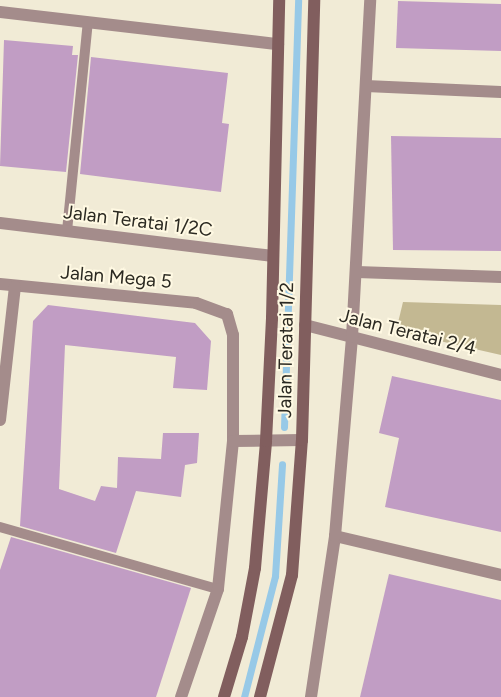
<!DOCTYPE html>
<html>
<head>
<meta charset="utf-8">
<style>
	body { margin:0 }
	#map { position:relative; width:501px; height:697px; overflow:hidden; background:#f1ebd6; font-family:Figtree,sans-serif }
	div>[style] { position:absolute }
	.green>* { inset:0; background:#c3b892 }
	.stream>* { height:7px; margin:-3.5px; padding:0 3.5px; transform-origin:3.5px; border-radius:3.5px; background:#97c9e7 }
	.building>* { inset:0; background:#c19dc4 }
	.lane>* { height:10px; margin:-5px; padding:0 5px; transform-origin:5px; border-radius:5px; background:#a48c8b }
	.street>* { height:12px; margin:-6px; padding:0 6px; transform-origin:6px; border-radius:6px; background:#a48c8b }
	.secondary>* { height:12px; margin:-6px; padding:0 6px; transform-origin:6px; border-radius:6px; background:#815e5e }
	span { translate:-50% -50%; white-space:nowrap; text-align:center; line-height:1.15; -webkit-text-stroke:4px #fff9e3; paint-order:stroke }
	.street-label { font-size:19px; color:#2b2921 }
</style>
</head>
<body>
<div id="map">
	<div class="green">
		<i style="clip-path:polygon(403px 302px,501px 305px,501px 355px,396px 331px)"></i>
	</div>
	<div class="stream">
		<i style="left:284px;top:427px;width:427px;rotate:-88.1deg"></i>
		<i style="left:244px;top:697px;width:125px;rotate:-75.6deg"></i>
		<i style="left:275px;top:576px;width:112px;rotate:-86.4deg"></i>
	</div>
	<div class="building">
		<i style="clip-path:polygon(398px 1px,501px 4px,501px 51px,396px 48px)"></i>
		<i style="clip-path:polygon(4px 40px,73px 46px,72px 55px,78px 55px,66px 172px,0 166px)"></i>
		<i style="clip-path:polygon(91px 57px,228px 73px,222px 123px,229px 124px,221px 192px,80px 174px)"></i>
		<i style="clip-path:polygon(391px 136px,501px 138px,501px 251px,393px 250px)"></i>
		<i style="clip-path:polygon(48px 305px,195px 323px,211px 341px,207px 390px,173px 388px,176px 357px,65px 345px,59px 489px,95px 501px,101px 486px,117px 488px,118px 457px,161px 459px,163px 433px,199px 433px,197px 463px,185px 465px,181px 497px,136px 491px,116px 553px,20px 526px,33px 321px)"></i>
		<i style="clip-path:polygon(392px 376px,501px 400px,501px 532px,385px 507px,399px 438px,379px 433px)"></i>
		<i style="clip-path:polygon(11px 537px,191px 588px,156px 697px,0 697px,0 570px)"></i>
		<i style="clip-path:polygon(389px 574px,501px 600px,501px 697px,360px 697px)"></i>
	</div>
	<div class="lane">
		<i style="left:67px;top:231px;width:210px;rotate:-84.3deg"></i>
		<i style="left:0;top:527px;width:227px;rotate:15.9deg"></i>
	</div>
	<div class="street">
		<i style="left:0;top:12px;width:280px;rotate:6.6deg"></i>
		<i style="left:366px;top:86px;width:135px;rotate:2.5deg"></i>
		<i style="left:0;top:223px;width:273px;rotate:6.9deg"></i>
		<i style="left:357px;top:272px;width:144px;rotate:2deg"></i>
		<i style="left:0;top:284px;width:197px;rotate:5.5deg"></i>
		<i style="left:196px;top:303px;width:33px;rotate:20deg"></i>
		<i style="left:227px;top:314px;width:22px;rotate:74deg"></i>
		<i style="left:233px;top:335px;width:106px;rotate:90deg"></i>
		<i style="left:233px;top:441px;width:149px;rotate:95.8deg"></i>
		<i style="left:218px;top:589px;width:114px;rotate:108.9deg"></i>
		<i style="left:305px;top:325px;width:202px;rotate:14.3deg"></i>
		<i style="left:0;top:420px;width:134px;rotate:-83.6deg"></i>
		<i style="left:233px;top:441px;width:69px;rotate:-0.8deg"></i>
		<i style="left:335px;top:536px;width:171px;rotate:13.2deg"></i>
		<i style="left:311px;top:697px;width:163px;rotate:-81.5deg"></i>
		<i style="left:335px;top:536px;width:200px;rotate:-85.1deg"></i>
		<i style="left:352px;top:337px;width:337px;rotate:-86.9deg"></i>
	</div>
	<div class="secondary">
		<i style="left:224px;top:697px;width:63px;rotate:-73.3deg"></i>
		<i style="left:242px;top:637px;width:70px;rotate:-79.3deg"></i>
		<i style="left:255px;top:568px;width:127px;rotate:-85deg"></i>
		<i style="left:266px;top:441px;width:123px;rotate:-87.2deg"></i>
		<i style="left:272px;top:318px;width:318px;rotate:-88.7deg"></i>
		<i style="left:260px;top:697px;width:126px;rotate:-75.3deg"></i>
		<i style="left:292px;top:575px;width:135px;rotate:-85.8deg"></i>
		<i style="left:302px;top:440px;width:440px;rotate:-88.4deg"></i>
	</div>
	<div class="street-label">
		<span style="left:138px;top:221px;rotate:7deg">Jalan Teratai 1/2C</span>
		<span style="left:116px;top:277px;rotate:5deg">Jalan Mega 5</span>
		<span style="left:408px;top:332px;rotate:14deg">Jalan Teratai 2/4</span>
		<span style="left:286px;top:350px;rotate:-89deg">Jalan Teratai 1/2</span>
	</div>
</div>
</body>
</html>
